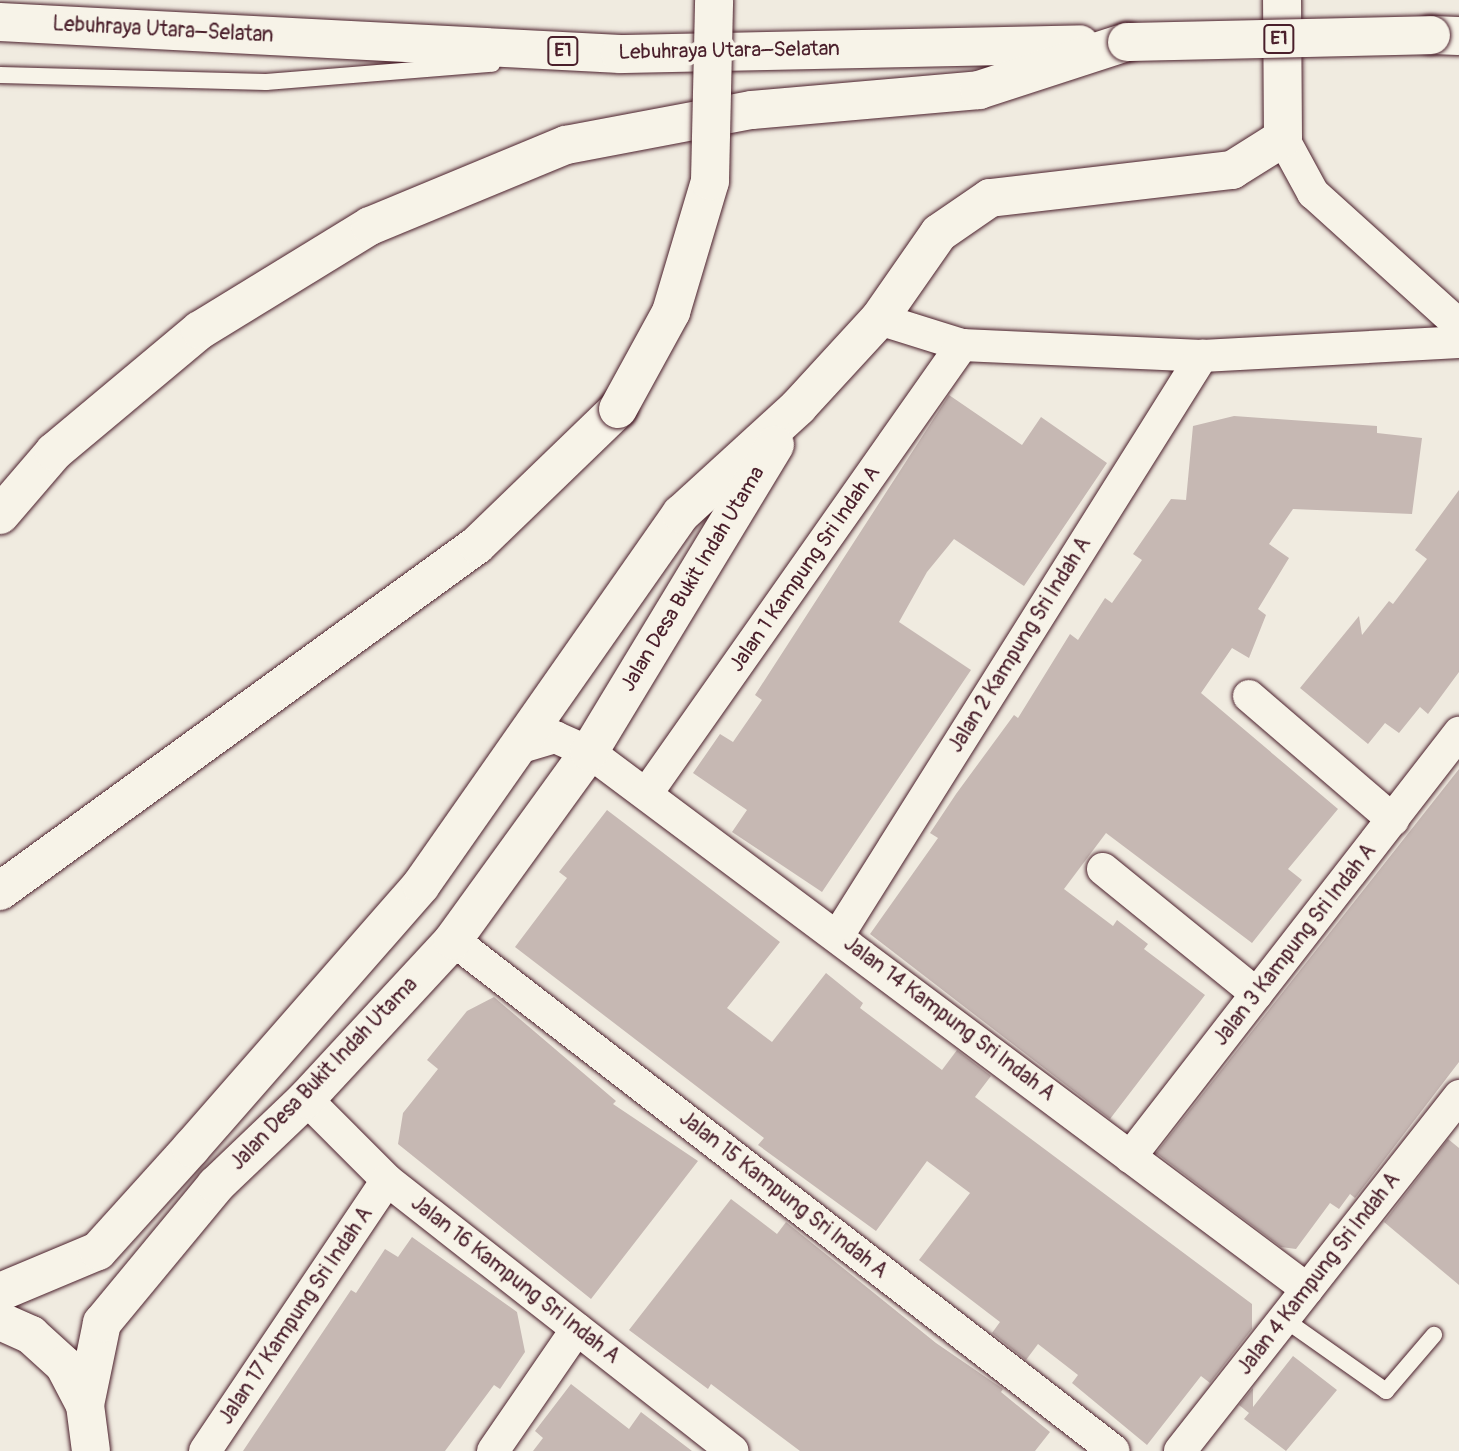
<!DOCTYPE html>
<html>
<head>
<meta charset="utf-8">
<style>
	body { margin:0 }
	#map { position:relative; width:1459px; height:1451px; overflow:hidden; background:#f0ebe0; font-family:Pangolin,sans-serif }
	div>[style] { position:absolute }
	.building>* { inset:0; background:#c6b8b3 }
	.roads { filter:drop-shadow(0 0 2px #4a1f2b) drop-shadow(0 0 2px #4a1f2b) }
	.service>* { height:16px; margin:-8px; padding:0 8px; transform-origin:8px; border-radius:8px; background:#f7f3e8 }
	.minor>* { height:32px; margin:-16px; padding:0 16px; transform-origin:16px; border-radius:16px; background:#f7f3e8 }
	.tertiary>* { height:38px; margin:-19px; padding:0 19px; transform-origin:19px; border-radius:19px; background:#f7f3e8 }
	.motorway>* { height:38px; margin:-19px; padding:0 19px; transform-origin:19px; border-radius:19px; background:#f7f3e8 }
	.bridges { filter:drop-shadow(0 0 2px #4a1f2b) drop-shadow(0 0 2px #4a1f2b) }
	.motorway-bridge>* { height:38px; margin:-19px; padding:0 19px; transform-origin:19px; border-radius:19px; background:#f7f3e8 }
	span { translate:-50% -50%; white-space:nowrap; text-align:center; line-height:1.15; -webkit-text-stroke:7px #f7f3e8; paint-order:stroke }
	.shield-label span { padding:2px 5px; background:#f7f3e8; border:2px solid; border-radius:5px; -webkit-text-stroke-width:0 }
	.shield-label { font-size:19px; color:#4a1f2b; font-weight:700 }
	.street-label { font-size:21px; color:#4a1f2b }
</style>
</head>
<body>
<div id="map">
	<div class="building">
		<i style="clip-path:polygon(949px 395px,1022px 445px,1041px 417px,1107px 463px,1024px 586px,954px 539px,927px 572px,899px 622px,971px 670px,822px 892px,732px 832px,747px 810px,693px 773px,720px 734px,733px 742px,762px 700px,755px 695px)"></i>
		<i style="clip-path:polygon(1234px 416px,1377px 426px,1377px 433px,1422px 438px,1412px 514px,1293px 509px,1269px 544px,1289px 558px,1258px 609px,1266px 615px,1249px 658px,1232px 648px,1201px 693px,1338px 809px,1288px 869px,1302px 880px,1252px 943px,1106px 833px,1064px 889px,1113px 926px,1117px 920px,1148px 944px,1144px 949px,1205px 995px,1110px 1119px,870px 934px,938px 838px,930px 833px,956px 794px,1014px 715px,1018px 718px,1070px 634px,1078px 640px,1105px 598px,1112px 603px,1142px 560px,1133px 554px,1171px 499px,1186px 500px,1193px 426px)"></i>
		<i style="clip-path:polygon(1459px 490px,1459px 672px,1428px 714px,1420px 707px,1399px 733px,1385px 723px,1368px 744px,1300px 688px,1359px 616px,1362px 635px,1389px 601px,1393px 604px,1427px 559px,1415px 550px)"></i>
		<i style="clip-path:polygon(1459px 769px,1459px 1062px,1355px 1198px,1350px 1194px,1339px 1209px,1330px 1203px,1296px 1249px,1281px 1247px,1156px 1153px)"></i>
		<i style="clip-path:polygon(607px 810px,780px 942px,727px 1008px,772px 1042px,826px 973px,863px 1003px,860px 1008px,942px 1070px,957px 1050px,991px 1076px,975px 1097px,1252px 1304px,1252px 1329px,1210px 1383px,1201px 1376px,1147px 1445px,1072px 1383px,1078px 1375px,1038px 1344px,1026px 1360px,992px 1333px,1000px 1322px,919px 1260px,970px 1193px,927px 1161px,876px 1231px,758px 1145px,764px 1138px,515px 947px,567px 878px,559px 872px)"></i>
		<i style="clip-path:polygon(494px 997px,616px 1101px,613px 1104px,698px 1161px,591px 1299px,398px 1144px,403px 1113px,438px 1069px,427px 1060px,467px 1011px)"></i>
		<i style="clip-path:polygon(1448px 1139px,1459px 1148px,1459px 1285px,1384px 1222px)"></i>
		<i style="clip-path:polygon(731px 1199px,777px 1234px,786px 1222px,936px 1343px,1003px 1389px,1001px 1392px,1050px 1432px,1035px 1451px,800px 1451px,711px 1384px,708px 1389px,629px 1330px)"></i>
		<i style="clip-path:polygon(412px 1237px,517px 1312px,525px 1352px,500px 1389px,494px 1385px,445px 1451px,243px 1451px,351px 1290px,356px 1293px,385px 1249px,398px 1257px)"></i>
		<i style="clip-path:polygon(1293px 1356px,1337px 1390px,1286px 1451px,1244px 1419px,1249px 1413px,1239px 1405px,1253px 1388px,1253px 1407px)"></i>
		<i style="clip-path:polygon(571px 1384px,629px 1429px,641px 1412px,692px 1451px,533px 1451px,543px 1438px,535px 1431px)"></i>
	</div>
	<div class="roads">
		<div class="service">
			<i style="left:0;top:75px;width:266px;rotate:1.5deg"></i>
			<i style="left:266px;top:82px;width:227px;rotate:-4.6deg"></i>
			<i style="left:1284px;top:1319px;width:125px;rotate:35.2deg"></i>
			<i style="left:1386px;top:1391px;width:74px;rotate:-49.4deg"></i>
		</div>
		<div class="minor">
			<i style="left:1283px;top:138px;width:63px;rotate:61.4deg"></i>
			<i style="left:1313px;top:193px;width:197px;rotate:42.1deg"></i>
			<i style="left:879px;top:319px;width:87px;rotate:17.4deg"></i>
			<i style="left:962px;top:345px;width:240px;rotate:2.6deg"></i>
			<i style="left:1202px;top:356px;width:257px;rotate:-3.1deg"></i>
			<i style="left:1249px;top:696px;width:190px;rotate:40.7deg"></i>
			<i style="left:515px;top:749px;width:42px;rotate:-16.7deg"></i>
			<i style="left:555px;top:737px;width:37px;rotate:24deg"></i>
			<i style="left:589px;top:752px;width:897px;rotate:36.79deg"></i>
			<i style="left:647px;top:793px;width:548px;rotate:-54.89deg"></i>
			<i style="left:1103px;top:869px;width:198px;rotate:39.1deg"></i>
			<i style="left:839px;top:934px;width:683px;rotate:-57.87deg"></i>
			<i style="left:453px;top:940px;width:835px;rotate:37.71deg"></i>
			<i style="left:306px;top:1099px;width:115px;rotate:45deg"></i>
			<i style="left:387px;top:1180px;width:439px;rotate:38.1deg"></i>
			<i style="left:1130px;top:1157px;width:537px;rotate:-52.19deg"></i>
			<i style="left:205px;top:1451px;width:326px;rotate:-56.1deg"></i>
			<i style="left:493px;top:1451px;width:148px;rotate:-55.5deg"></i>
			<i style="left:1180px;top:1451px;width:452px;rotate:-51.8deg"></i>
		</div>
		<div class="tertiary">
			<i style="left:0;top:1292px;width:106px;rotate:-22.7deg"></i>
			<i style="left:98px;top:1251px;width:139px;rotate:-47.9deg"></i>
			<i style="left:191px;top:1148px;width:349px;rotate:-48.8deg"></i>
			<i style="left:421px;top:885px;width:453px;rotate:-55deg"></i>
			<i style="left:681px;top:514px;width:159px;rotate:-42.4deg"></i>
			<i style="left:798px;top:407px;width:120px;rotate:-47.4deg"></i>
			<i style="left:879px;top:319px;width:105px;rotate:-55.1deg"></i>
			<i style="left:939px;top:233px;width:62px;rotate:-34.5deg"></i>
			<i style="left:990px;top:198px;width:244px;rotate:-6.6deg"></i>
			<i style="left:1232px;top:170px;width:60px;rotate:-32.1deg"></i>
			<i style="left:1283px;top:138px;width:138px;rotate:-90.4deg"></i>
			<i style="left:0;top:1321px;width:34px;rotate:24deg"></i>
			<i style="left:31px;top:1335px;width:45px;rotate:42.3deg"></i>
			<i style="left:64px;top:1365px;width:45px;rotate:62.3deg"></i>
			<i style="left:85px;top:1405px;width:46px;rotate:82.6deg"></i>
			<i style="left:85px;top:1405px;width:84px;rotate:-78.3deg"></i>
			<i style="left:102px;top:1323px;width:179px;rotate:-50.4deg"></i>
			<i style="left:216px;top:1185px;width:124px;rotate:-43.7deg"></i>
			<i style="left:306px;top:1099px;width:217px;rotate:-47.2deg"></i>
			<i style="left:453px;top:940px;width:232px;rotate:-54.1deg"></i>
			<i style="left:589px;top:752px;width:359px;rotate:-58.8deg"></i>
		</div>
		<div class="motorway">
			<i style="left:0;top:22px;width:621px;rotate:2.95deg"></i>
			<i style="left:620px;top:54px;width:460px;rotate:-1.2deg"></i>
			<i style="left:1431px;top:35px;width:28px;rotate:2deg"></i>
			<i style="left:0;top:515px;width:83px;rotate:-49.4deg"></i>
			<i style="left:54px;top:452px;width:190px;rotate:-39.9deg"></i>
			<i style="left:200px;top:330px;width:199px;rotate:-31.5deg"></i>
			<i style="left:370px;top:226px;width:212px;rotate:-22.5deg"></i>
			<i style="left:566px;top:145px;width:189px;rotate:-10.7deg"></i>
			<i style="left:752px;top:110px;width:228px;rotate:-5deg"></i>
			<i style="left:979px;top:90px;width:156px;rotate:-18deg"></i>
			<i style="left:0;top:891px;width:589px;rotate:-35.96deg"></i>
			<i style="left:477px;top:545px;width:196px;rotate:-44deg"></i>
		</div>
	</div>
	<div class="bridges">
		<div class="motorway-bridge">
			<i style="left:1127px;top:42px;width:304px;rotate:-1.3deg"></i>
			<i style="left:618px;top:409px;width:111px;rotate:-61.3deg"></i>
			<i style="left:671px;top:312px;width:137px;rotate:-73.4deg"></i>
			<i style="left:710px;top:181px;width:181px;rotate:-88.7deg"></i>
		</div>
	</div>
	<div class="shield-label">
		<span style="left:1279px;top:39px">E1</span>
		<span style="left:563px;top:51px">E1</span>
	</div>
	<div class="street-label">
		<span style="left:163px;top:30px;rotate:3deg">Lebuhraya Utara–Selatan</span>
		<span style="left:729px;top:51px;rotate:-1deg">Lebuhraya Utara–Selatan</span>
		<span style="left:805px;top:569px;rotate:-55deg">Jalan 1 Kampung Sri Indah A</span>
		<span style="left:693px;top:579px;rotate:-59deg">Jalan Desa Bukit Indah Utama</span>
		<span style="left:1020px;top:645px;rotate:-58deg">Jalan 2 Kampung Sri Indah A</span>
		<span style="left:1295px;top:945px;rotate:-52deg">Jalan 3 Kampung Sri Indah A</span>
		<span style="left:949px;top:1019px;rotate:37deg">Jalan 14 Kampung Sri Indah A</span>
		<span style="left:324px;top:1074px;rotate:-46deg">Jalan Desa Bukit Indah Utama</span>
		<span style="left:783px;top:1195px;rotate:38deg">Jalan 15 Kampung Sri Indah A</span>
		<span style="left:1319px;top:1274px;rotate:-52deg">Jalan 4 Kampung Sri Indah A</span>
		<span style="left:515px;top:1280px;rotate:38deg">Jalan 16 Kampung Sri Indah A</span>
		<span style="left:296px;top:1316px;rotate:-56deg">Jalan 17 Kampung Sri Indah A</span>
	</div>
</div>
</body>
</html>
